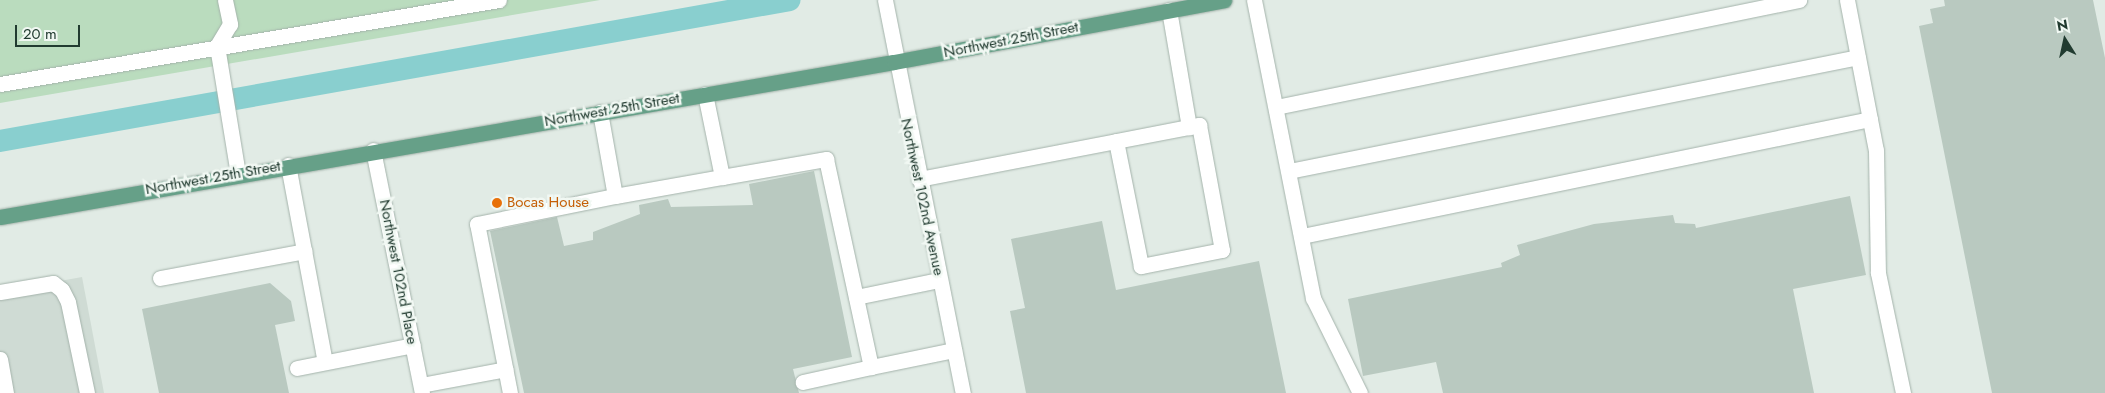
<!DOCTYPE html>
<html>
<head>
<meta charset="utf-8">
<style>
	body { margin:0 }
	#map { position:relative; width:2105px; height:393px; overflow:hidden; background:#e1ebe5; font-family:Jost,sans-serif }
	div>[style] { position:absolute }
	.built>* { inset:0; background:#cfdbd4 }
	.green>* { inset:0; background:#badcbe }
	.canal>* { height:22px; margin:-11px; padding:0 11px; transform-origin:11px; border-radius:11px; background:#89cfcf }
	.building>* { inset:0; background:#b9c9c0 }
	.roads { filter:drop-shadow(0 0 1px #a4b3ab) drop-shadow(0 0 1px #a4b3ab) }
	.minor>* { height:15px; margin:-7.5px; padding:0 7.5px; transform-origin:7.5px; border-radius:7.5px; background:#fff }
	.major>* { height:15px; margin:-7.5px; padding:0 7.5px; transform-origin:7.5px; border-radius:7.5px; background:#66a088 }
	.dots>* { width:14px; height:14px; translate:-50% -50%; box-sizing:border-box; border:2px solid #f1f8f3; border-radius:50% }
	span { translate:-50% -50%; white-space:nowrap; text-align:center; line-height:1.15; -webkit-text-stroke:5px #f1f8f3; paint-order:stroke }
	.street-label { font-size:15px; color:#213b30 }
	.food-label { font-size:15px; color:#c56008 }
	.left { translate:0 -50%; text-align:left }
	.north { position:absolute; left:2040px; top:15px; width:50px; height:50px; -webkit-text-stroke:4px #f1f8f3; paint-order:stroke; rotate:350deg; font-size:14px; font-weight:700; line-height:20px; text-align:center; color:#213b30 }
	.north::after { content:''; display:block; margin:auto; width:18px; height:22px; background:#213b30; clip-path:polygon(50% 0,100% 100%,50% 72%,0 100%) }
	.scale { position:absolute; left:15px; top:25px; width:65px; height:22px; box-sizing:border-box; border:2px solid #213b30; border-top:0; padding-left:6px; font-size:15px; line-height:18px; white-space:nowrap; color:#213b30; -webkit-text-stroke:4px #f1f8f3; paint-order:stroke }
</style>
</head>
<body>
<div id="map">
	<div class="built">
		<i style="clip-path:polygon(82px 277px,104px 393px,0 393px,0 292px)"></i>
	</div>
	<div class="green">
		<i style="clip-path:polygon(0 0,600px 0,0 103px)"></i>
	</div>
	<div class="canal">
		<i style="left:0;top:141px;width:802px;rotate:-10.12deg"></i>
	</div>
	<div class="building">
		<i style="clip-path:polygon(1944px 0,2093px 0,2105px 58px,2105px 393px,1992px 393px,1919px 26px,1933px 23px,1930px 9px,1945px 6px)"></i>
		<i style="clip-path:polygon(814px 171px,852px 357px,793px 369px,799px 393px,524px 393px,490px 231px,557px 217px,564px 246px,593px 240px,593px 232px,640px 214px,639px 205px,668px 199px,671px 207px,753px 205px,749px 184px)"></i>
		<i style="clip-path:polygon(1850px 196px,1866px 275px,1793px 289px,1814px 393px,1443px 393px,1436px 362px,1363px 376px,1348px 299px,1502px 267px,1501px 263px,1520px 255px,1517px 245px,1594px 224px,1673px 215px,1675px 223px,1695px 224px,1696px 228px)"></i>
		<i style="clip-path:polygon(1102px 221px,1116px 290px,1259px 261px,1286px 393px,1026px 393px,1010px 311px,1025px 308px,1011px 239px)"></i>
		<i style="clip-path:polygon(270px 283px,291px 301px,295px 321px,275px 325px,289px 393px,159px 393px,142px 309px)"></i>
	</div>
	<div class="roads">
		<div class="minor">
			<i style="left:225px;top:0;width:25px;rotate:78deg"></i>
			<i style="left:230px;top:24px;width:26px;rotate:121deg"></i>
			<i style="left:217px;top:46px;width:130px;rotate:80.7deg"></i>
			<i style="left:885px;top:0;width:401px;rotate:78.8deg"></i>
			<i style="left:1254px;top:0;width:304px;rotate:78.8deg"></i>
			<i style="left:1313px;top:298px;width:106px;rotate:63.7deg"></i>
			<i style="left:1847px;top:0;width:153px;rotate:79.1deg"></i>
			<i style="left:1876px;top:150px;width:123px;rotate:89.1deg"></i>
			<i style="left:1878px;top:273px;width:123px;rotate:78.2deg"></i>
			<i style="left:1169px;top:10px;width:119px;rotate:80.3deg"></i>
			<i style="left:0;top:84px;width:506px;rotate:-9.56deg"></i>
			<i style="left:705px;top:94px;width:85px;rotate:78.4deg"></i>
			<i style="left:722px;top:177px;width:106px;rotate:-9.8deg"></i>
			<i style="left:826px;top:159px;width:213px;rotate:77.8deg"></i>
			<i style="left:871px;top:367px;width:70px;rotate:167.6deg"></i>
			<i style="left:1276px;top:107px;width:534px;rotate:-11.56deg"></i>
			<i style="left:600px;top:112px;width:85px;rotate:79.9deg"></i>
			<i style="left:615px;top:196px;width:109px;rotate:-10.1deg"></i>
			<i style="left:373px;top:150px;width:248px;rotate:78.6deg"></i>
			<i style="left:288px;top:165px;width:200px;rotate:79.4deg"></i>
			<i style="left:1289px;top:171px;width:580px;rotate:-11.33deg"></i>
			<i style="left:919px;top:179px;width:201px;rotate:-10.9deg"></i>
			<i style="left:1116px;top:141px;width:85px;rotate:-10.9deg"></i>
			<i style="left:1199px;top:125px;width:127px;rotate:79.6deg"></i>
			<i style="left:1222px;top:250px;width:83px;rotate:168.8deg"></i>
			<i style="left:1141px;top:266px;width:127px;rotate:-101.3deg"></i>
			<i style="left:1302px;top:236px;width:580px;rotate:-11.64deg"></i>
			<i style="left:160px;top:278px;width:147px;rotate:-10.5deg"></i>
			<i style="left:0;top:292px;width:54px;rotate:-9.6deg"></i>
			<i style="left:53px;top:283px;width:11px;rotate:38deg"></i>
			<i style="left:62px;top:290px;width:13px;rotate:63deg"></i>
			<i style="left:68px;top:302px;width:93px;rotate:78.2deg"></i>
			<i style="left:856px;top:297px;width:85px;rotate:-11.6deg"></i>
			<i style="left:0;top:359px;width:35px;rotate:80deg"></i>
			<i style="left:871px;top:367px;width:85px;rotate:-11.6deg"></i>
			<i style="left:297px;top:368px;width:118px;rotate:-11.2deg"></i>
			<i style="left:421px;top:385px;width:86px;rotate:-10.7deg"></i>
			<i style="left:510px;top:393px;width:172px;rotate:-101deg"></i>
			<i style="left:477px;top:224px;width:141px;rotate:-11.5deg"></i>
		</div>
		<div class="major">
			<i style="left:0;top:217px;width:907px;rotate:-9.84deg"></i>
			<i style="left:894px;top:62px;width:336px;rotate:-10.6deg"></i>
		</div>
	</div>
	<div class="dots">
		<i style="left:497px;top:203px;background:#e8710a"></i>
	</div>
	<div class="street-label">
		<span style="left:1011px;top:40px;rotate:-11deg">Northwest 25th Street</span>
		<span style="left:612px;top:110px;rotate:-10deg">Northwest 25th Street</span>
		<span style="left:213px;top:178px;rotate:-10deg">Northwest 25th Street</span>
		<span style="left:922px;top:197px;rotate:78deg">Northwest 102nd Avenue</span>
		<span style="left:398px;top:272px;rotate:79deg">Northwest 102nd Place</span>
	</div>
	<div class="food-label">
		<span class="left" style="left:507px;top:203px">Bocas House</span>
	</div>
	<div class="north">N</div>
	<div class="scale">20 m</div>
</div>
</body>
</html>
